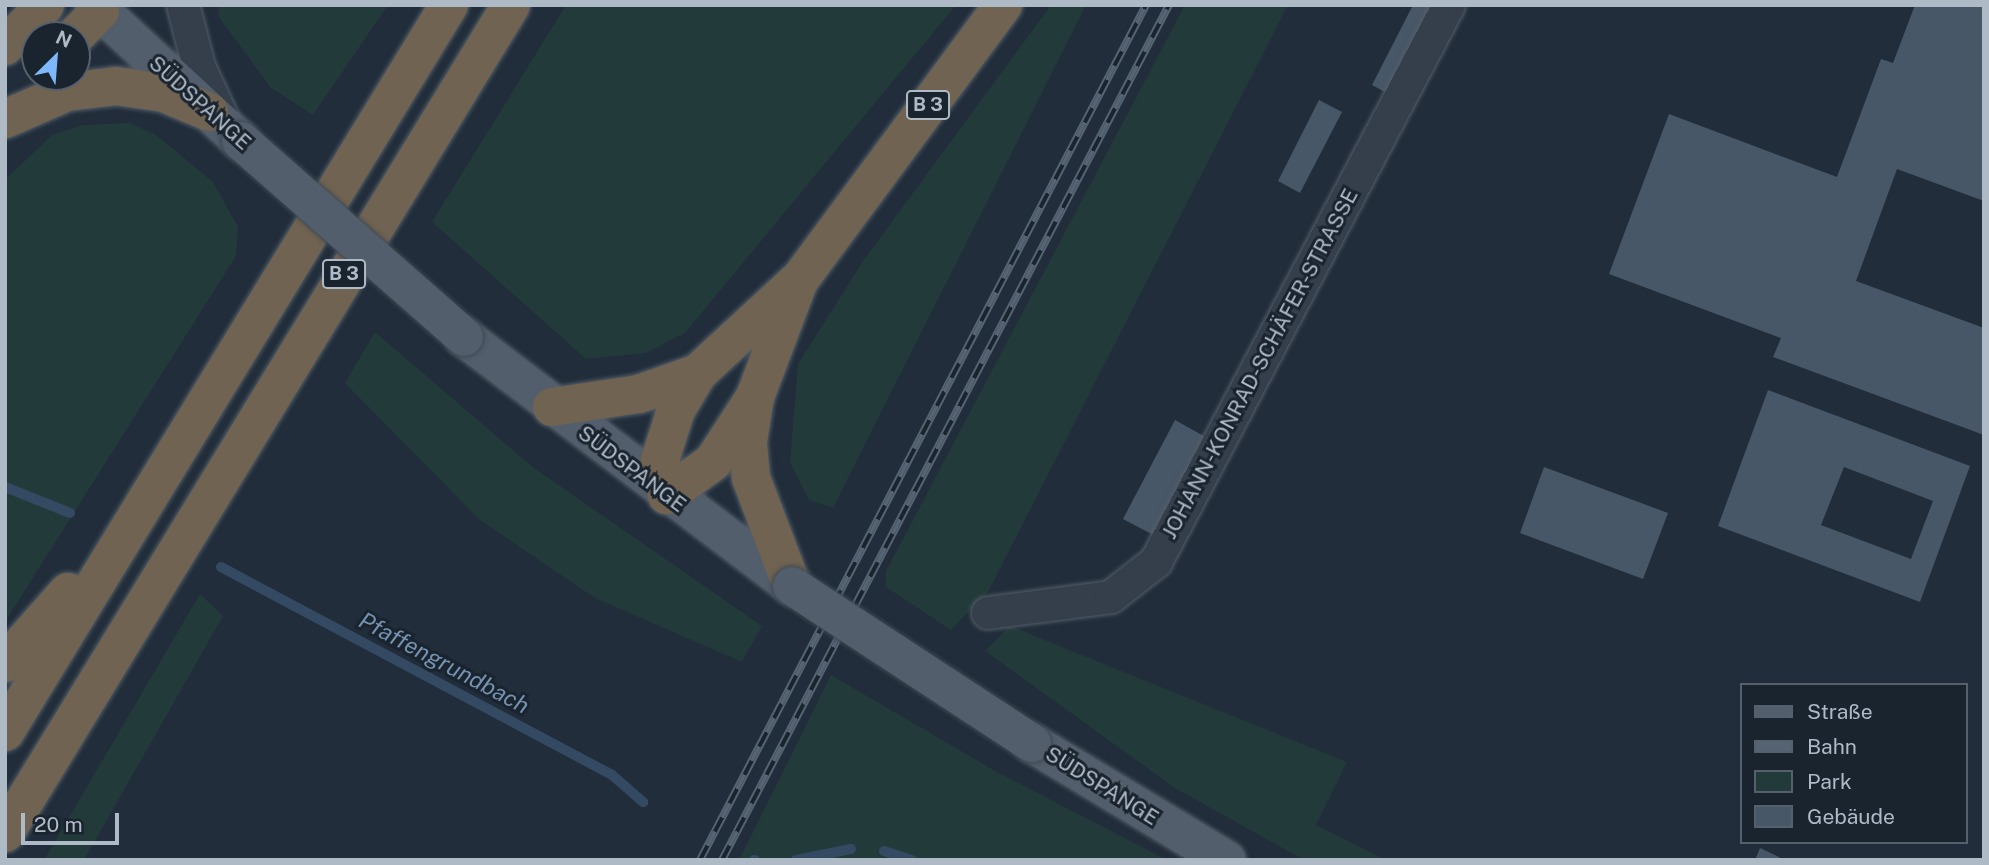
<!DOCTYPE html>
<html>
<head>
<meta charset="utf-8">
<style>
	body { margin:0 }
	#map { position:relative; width:1989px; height:865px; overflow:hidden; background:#212d3a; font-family:"Public Sans",sans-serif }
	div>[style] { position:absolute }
	.green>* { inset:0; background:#233a3b }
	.stream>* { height:10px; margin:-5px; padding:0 5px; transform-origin:5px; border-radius:5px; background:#334a62 }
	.building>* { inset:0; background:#485767 }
	.roads { filter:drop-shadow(0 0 2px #525d68) drop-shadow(0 0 2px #525d68) }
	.minor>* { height:32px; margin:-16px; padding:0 16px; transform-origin:16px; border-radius:16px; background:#343f4b }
	.major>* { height:38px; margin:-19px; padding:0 19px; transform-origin:19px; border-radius:19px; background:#525e6b }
	.highway>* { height:38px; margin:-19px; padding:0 19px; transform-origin:19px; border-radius:19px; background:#716351 }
	.rail>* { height:8px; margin-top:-4px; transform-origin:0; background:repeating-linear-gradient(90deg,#1a242f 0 16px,#566372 0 32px); box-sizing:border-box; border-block:2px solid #566372 }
	.bridges { filter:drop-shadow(0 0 2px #3e4854) drop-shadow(0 0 2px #3e4854) }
	.major-bridge>* { height:38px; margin:-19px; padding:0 19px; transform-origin:19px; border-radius:19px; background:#525e6b }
	span { translate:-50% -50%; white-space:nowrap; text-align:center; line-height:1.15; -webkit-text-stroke:6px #1a242f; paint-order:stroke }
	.shield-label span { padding:2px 5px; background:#1a242f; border:2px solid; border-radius:5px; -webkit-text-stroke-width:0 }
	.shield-label { font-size:19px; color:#afbac7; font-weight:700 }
	.street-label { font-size:21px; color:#afbac7 }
	.water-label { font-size:23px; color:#7592b0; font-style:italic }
	.frame { position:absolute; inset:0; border:7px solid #afbac7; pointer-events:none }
	.legend { position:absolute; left:1740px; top:683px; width:228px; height:161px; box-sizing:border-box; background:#1a242f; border:2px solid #56606c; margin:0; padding:9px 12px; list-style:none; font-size:21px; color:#afbac7 }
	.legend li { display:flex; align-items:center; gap:14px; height:35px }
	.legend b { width:35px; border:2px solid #56606c }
	.north { position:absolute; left:21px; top:21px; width:70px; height:70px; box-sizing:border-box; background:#1a242f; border:2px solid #56606c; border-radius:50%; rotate:25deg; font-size:19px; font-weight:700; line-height:28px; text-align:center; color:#afbac7 }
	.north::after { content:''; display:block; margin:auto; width:24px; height:32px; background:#7fb7fc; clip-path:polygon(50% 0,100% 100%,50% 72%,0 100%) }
	.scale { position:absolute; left:21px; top:813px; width:98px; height:32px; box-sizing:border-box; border:4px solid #afbac7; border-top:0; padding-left:9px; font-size:21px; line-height:24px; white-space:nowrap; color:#afbac7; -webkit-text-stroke:5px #1a242f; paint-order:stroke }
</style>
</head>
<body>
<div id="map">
	<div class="green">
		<i style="clip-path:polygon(218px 5px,388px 5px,313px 115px,270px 87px,219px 17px)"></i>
		<i style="clip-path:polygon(566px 5px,956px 5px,685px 333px,646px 353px,586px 359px,432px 222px)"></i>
		<i style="clip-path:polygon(1051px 5px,1086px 5px,833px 508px,809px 500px,790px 462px,798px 364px,863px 261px)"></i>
		<i style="clip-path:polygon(1185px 5px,1288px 5px,988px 592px,951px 630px,886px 587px,886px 571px)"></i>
		<i style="clip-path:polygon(130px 123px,156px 135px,213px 182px,238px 227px,236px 256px,5px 622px,5px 180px,52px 135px,83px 125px)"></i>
		<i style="clip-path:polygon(375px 332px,534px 468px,762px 626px,742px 662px,595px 598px,480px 520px,345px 383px)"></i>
		<i style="clip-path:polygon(200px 594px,223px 616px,84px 860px,44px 860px)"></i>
		<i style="clip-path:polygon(1010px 626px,1347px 762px,1316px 825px,1386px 860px,1304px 860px,1175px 788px,985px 651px)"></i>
		<i style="clip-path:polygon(831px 675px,997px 772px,1167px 860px,739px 860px)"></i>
	</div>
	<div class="stream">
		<i style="left:5px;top:487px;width:70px;rotate:21.8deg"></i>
		<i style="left:221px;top:567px;width:442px;rotate:28deg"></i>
		<i style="left:611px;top:774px;width:43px;rotate:41.2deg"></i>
		<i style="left:884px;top:851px;width:29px;rotate:18deg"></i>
		<i style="left:754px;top:860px;width:1px"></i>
		<i style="left:796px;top:860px;width:56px;rotate:-11.3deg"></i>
	</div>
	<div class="building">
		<i style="clip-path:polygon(1413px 5px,1443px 5px,1396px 98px,1372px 85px)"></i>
		<i style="clip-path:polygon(1915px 5px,1984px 5px,1984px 201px,1897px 169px,1856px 281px,1984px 328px,1984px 435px,1773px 357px,1781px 338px,1609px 274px,1669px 114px,1837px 177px,1881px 59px,1893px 63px)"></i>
		<i style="clip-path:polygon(1319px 100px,1342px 112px,1300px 193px,1278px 181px)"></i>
		<i style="clip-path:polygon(evenodd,1768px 390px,1970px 466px,1920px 602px,1718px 526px,1768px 390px,1844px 467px,1933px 501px,1911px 559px,1821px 525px,1844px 467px)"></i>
		<i style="clip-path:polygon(1175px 420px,1211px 440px,1159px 538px,1123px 519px)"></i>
		<i style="clip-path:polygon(1544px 467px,1668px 513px,1643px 579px,1520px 533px)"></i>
		<i style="clip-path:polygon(1760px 848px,1785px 860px,1755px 860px)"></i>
	</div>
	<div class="roads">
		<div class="minor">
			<i style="left:183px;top:5px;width:64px;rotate:75.5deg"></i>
			<i style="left:199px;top:67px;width:57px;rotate:65.2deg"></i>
			<i style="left:988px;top:613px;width:124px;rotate:-7.4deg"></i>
			<i style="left:1111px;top:597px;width:57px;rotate:-37.9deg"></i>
			<i style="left:1156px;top:562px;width:629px;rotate:-62.25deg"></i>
		</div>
		<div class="major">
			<i style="left:94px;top:5px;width:200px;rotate:42.8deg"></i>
			<i style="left:464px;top:337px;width:412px;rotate:37.2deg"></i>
			<i style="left:1032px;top:743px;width:227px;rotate:31.1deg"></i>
		</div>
		<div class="highway">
			<i style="left:76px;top:35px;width:34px;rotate:-45deg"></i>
			<i style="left:5px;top:46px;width:57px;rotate:-45.7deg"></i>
			<i style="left:5px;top:119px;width:68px;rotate:-23.5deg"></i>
			<i style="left:67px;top:92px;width:49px;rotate:-7deg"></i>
			<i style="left:116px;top:86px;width:49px;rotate:8.3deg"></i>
			<i style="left:164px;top:93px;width:49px;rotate:22.9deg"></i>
			<i style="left:755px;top:397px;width:77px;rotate:122.9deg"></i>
			<i style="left:713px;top:462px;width:57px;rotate:144.3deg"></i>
			<i style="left:667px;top:495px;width:36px;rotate:-101deg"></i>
			<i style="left:660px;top:460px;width:52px;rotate:-72.3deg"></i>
			<i style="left:676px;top:410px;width:43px;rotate:-59.3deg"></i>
			<i style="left:698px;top:373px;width:140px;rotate:-42.7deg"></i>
			<i style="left:801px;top:278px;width:340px;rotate:-53.5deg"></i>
			<i style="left:552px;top:407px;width:88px;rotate:-8.5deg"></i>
			<i style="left:639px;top:394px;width:63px;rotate:-19.6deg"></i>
			<i style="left:792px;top:586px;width:116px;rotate:-110.8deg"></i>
			<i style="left:751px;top:478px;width:37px;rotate:-95deg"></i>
			<i style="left:748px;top:441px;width:45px;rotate:-81deg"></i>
			<i style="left:755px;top:397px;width:119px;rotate:-69.3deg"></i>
			<i style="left:5px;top:663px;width:95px;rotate:-48.4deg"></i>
			<i style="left:5px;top:732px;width:852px;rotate:-58.59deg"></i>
			<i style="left:5px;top:833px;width:970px;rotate:-58.57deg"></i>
		</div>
	</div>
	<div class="rail">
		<i style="left:700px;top:860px;width:964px;rotate:-62.45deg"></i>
		<i style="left:722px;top:860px;width:965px;rotate:-62.4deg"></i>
	</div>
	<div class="bridges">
		<div class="major-bridge">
			<i style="left:241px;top:141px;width:297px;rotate:41.3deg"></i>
			<i style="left:792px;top:586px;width:287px;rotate:33.2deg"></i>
		</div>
	</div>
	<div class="shield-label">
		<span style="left:928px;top:105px">B 3</span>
		<span style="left:344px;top:274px">B 3</span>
	</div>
	<div class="street-label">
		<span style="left:200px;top:103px;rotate:42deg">SÜDSPANGE</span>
		<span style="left:1260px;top:364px;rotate:-62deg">JOHANN-KONRAD-SCHÄFER-STRASSE</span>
		<span style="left:632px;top:469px;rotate:37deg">SÜDSPANGE</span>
		<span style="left:1102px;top:786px;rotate:32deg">SÜDSPANGE</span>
	</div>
	<div class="water-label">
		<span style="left:444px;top:663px;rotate:28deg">Pfaffengrundbach</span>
	</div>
	<div class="frame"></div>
	<ul class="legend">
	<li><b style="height:9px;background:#525e6b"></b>Straße</li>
	<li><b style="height:9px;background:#566372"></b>Bahn</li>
	<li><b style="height:19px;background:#233a3b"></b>Park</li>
	<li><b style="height:19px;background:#485767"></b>Gebäude</li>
	</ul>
	<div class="north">N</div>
	<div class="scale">20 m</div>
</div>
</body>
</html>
